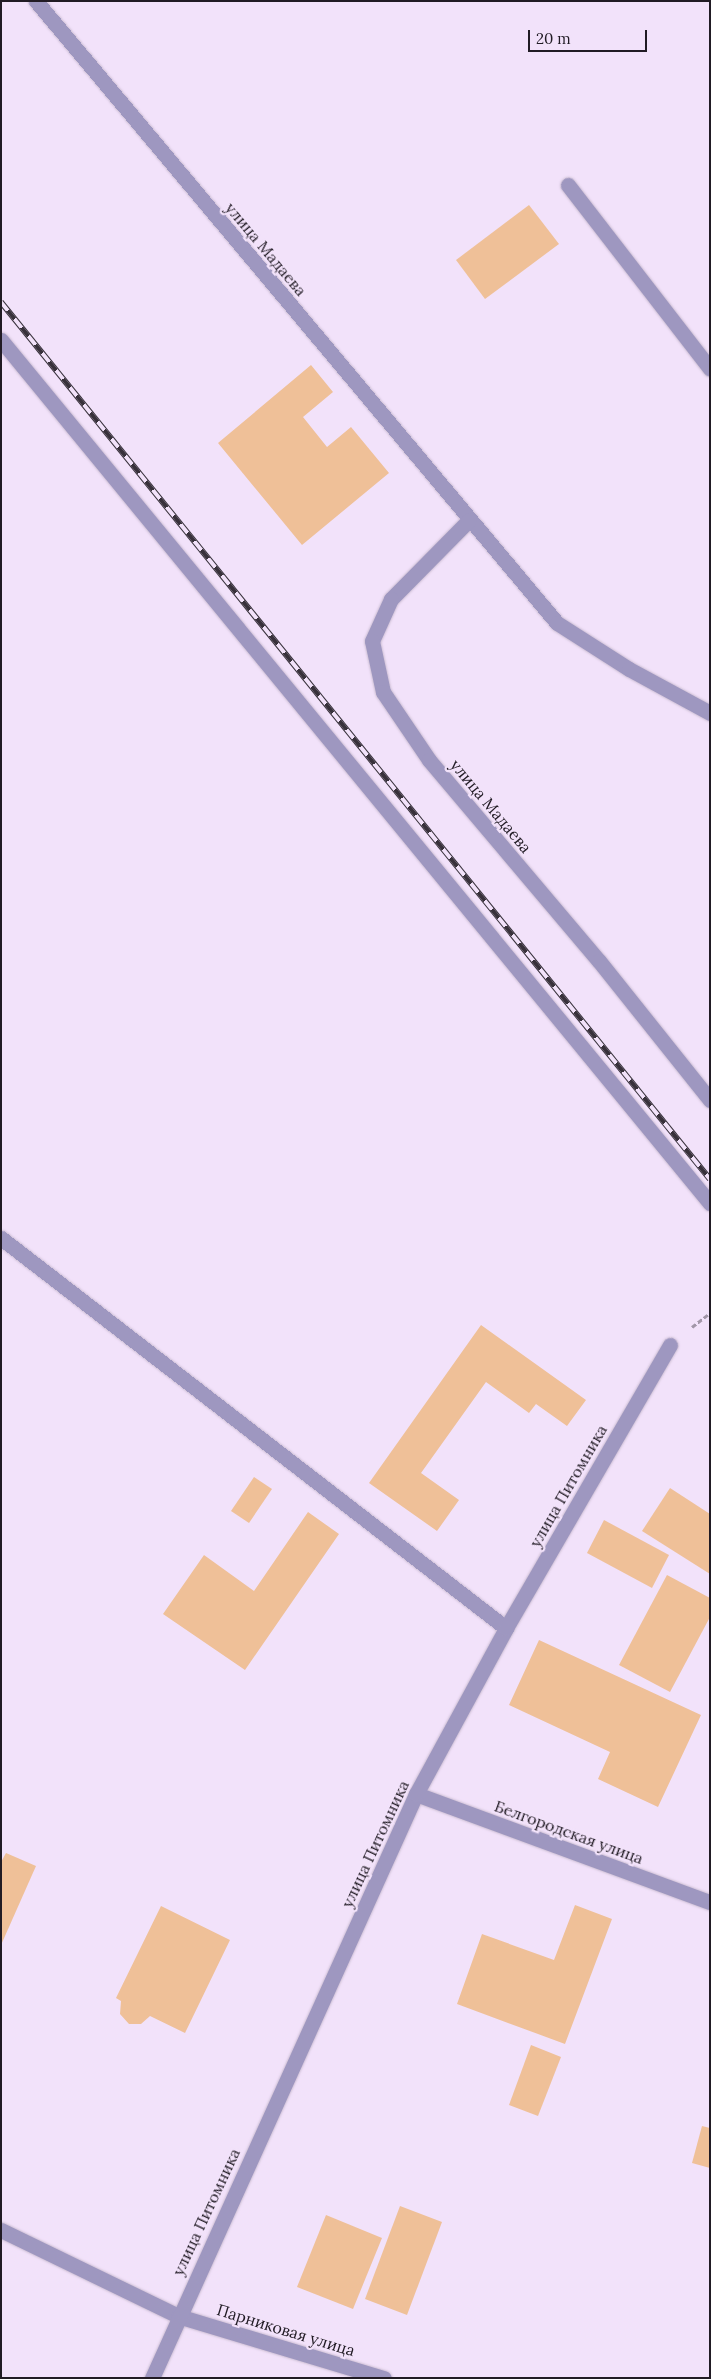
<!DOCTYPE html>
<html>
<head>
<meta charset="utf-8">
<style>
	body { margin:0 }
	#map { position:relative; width:711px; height:2379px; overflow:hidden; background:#f2e2fa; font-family:Lora,serif }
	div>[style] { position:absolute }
	.building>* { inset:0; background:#efc098 }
	.path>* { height:3px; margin-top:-1.5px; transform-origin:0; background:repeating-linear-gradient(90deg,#a296a8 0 5px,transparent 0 7.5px) }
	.roads { filter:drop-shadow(0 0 1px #ccbed3) drop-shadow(0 0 1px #ccbed3) }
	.minor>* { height:15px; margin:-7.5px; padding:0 7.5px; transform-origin:7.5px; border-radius:7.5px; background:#9e97c0 }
	.rail>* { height:5.5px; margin-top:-2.75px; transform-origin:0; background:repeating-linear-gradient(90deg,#f2e2fa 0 11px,#38313b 0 22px); box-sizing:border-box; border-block:1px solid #38313b }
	span { translate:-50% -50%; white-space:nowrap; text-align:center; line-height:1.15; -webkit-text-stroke:4.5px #f2e2fa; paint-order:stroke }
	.street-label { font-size:16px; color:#211b24 }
	.frame { position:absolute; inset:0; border:2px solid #211b24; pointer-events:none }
	.scale { position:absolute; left:528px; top:30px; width:119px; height:22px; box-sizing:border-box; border:2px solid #211b24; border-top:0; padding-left:6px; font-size:15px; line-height:18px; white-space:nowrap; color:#211b24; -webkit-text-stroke:4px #f2e2fa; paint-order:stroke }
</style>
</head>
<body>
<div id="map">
	<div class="building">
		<i style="clip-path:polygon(529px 205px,559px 244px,485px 299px,456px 260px)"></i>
		<i style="clip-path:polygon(311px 365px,333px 392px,303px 417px,327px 447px,351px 427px,389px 473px,302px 545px,218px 443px)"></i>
		<i style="clip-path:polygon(481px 1325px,586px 1400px,567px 1426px,536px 1404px,529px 1413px,486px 1382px,421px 1473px,459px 1500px,437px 1531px,369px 1483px)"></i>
		<i style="clip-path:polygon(254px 1477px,272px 1489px,249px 1523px,231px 1511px)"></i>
		<i style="clip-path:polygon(670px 1488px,710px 1514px,710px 1574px,642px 1531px)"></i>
		<i style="clip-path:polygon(308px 1512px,339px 1534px,245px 1670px,163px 1614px,204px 1555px,254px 1591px)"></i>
		<i style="clip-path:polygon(604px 1520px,669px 1555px,652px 1588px,587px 1553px)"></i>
		<i style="clip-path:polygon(667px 1575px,710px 1598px,710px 1617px,670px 1692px,619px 1665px)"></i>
		<i style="clip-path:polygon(539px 1640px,701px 1715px,658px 1807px,598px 1779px,610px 1752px,509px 1705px)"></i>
		<i style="clip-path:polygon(6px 1853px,36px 1866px,1px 1945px,1px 1862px)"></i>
		<i style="clip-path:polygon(575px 1905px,612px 1919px,565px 2044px,457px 2004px,482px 1934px,554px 1960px)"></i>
		<i style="clip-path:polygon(161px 1906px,230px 1940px,185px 2033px,150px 2016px,141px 2024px,129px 2024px,120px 2014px,121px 2001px,116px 1998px)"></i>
		<i style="clip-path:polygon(531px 2045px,561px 2057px,538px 2116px,509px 2105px)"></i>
		<i style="clip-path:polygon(702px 2126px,710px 2128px,710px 2168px,692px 2163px)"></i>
		<i style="clip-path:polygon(400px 2206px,442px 2222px,407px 2315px,365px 2299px)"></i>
		<i style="clip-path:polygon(326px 2215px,382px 2238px,353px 2309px,297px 2287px)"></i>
	</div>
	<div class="path">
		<i style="left:692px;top:1327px;width:23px;rotate:-38deg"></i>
	</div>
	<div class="roads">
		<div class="minor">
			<i style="left:36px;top:1px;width:811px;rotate:50.05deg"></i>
			<i style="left:557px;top:623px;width:85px;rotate:32.6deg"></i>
			<i style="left:629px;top:669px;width:92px;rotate:28.5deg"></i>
			<i style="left:568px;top:185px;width:232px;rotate:52.3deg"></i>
			<i style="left:1px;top:340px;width:1117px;rotate:50.6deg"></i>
			<i style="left:469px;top:520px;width:111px;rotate:134.6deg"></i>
			<i style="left:391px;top:599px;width:46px;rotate:114.3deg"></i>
			<i style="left:372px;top:641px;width:52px;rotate:77.8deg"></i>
			<i style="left:383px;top:692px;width:82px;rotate:55.9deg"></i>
			<i style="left:429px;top:760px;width:263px;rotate:49.8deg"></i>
			<i style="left:599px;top:961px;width:178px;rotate:51.4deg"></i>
			<i style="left:1px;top:1238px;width:638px;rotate:37.68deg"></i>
			<i style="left:416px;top:1794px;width:313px;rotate:20.2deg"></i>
			<i style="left:1px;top:2230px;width:197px;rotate:25.9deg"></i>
			<i style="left:178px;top:2316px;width:215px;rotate:16.8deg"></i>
			<i style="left:152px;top:2378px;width:641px;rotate:-65.67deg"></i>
			<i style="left:416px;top:1794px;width:189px;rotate:-61.5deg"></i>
			<i style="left:506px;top:1628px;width:327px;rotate:-59.9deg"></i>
		</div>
	</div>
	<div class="rail">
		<i style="left:1px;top:302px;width:1128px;rotate:51.05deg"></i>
	</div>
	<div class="street-label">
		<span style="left:266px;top:249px;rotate:50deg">улица Мадаева</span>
		<span style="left:491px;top:806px;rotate:50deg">улица Мадаева</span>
		<span style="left:568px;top:1486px;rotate:-60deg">улица Питомника</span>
		<span style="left:569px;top:1832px;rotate:20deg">Белгородская улица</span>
		<span style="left:375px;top:1844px;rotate:-65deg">улица Питомника</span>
		<span style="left:206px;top:2212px;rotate:-65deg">улица Питомника</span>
		<span style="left:286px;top:2330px;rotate:17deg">Парниковая улица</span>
	</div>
	<div class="frame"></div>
	<div class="scale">20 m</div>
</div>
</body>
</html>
